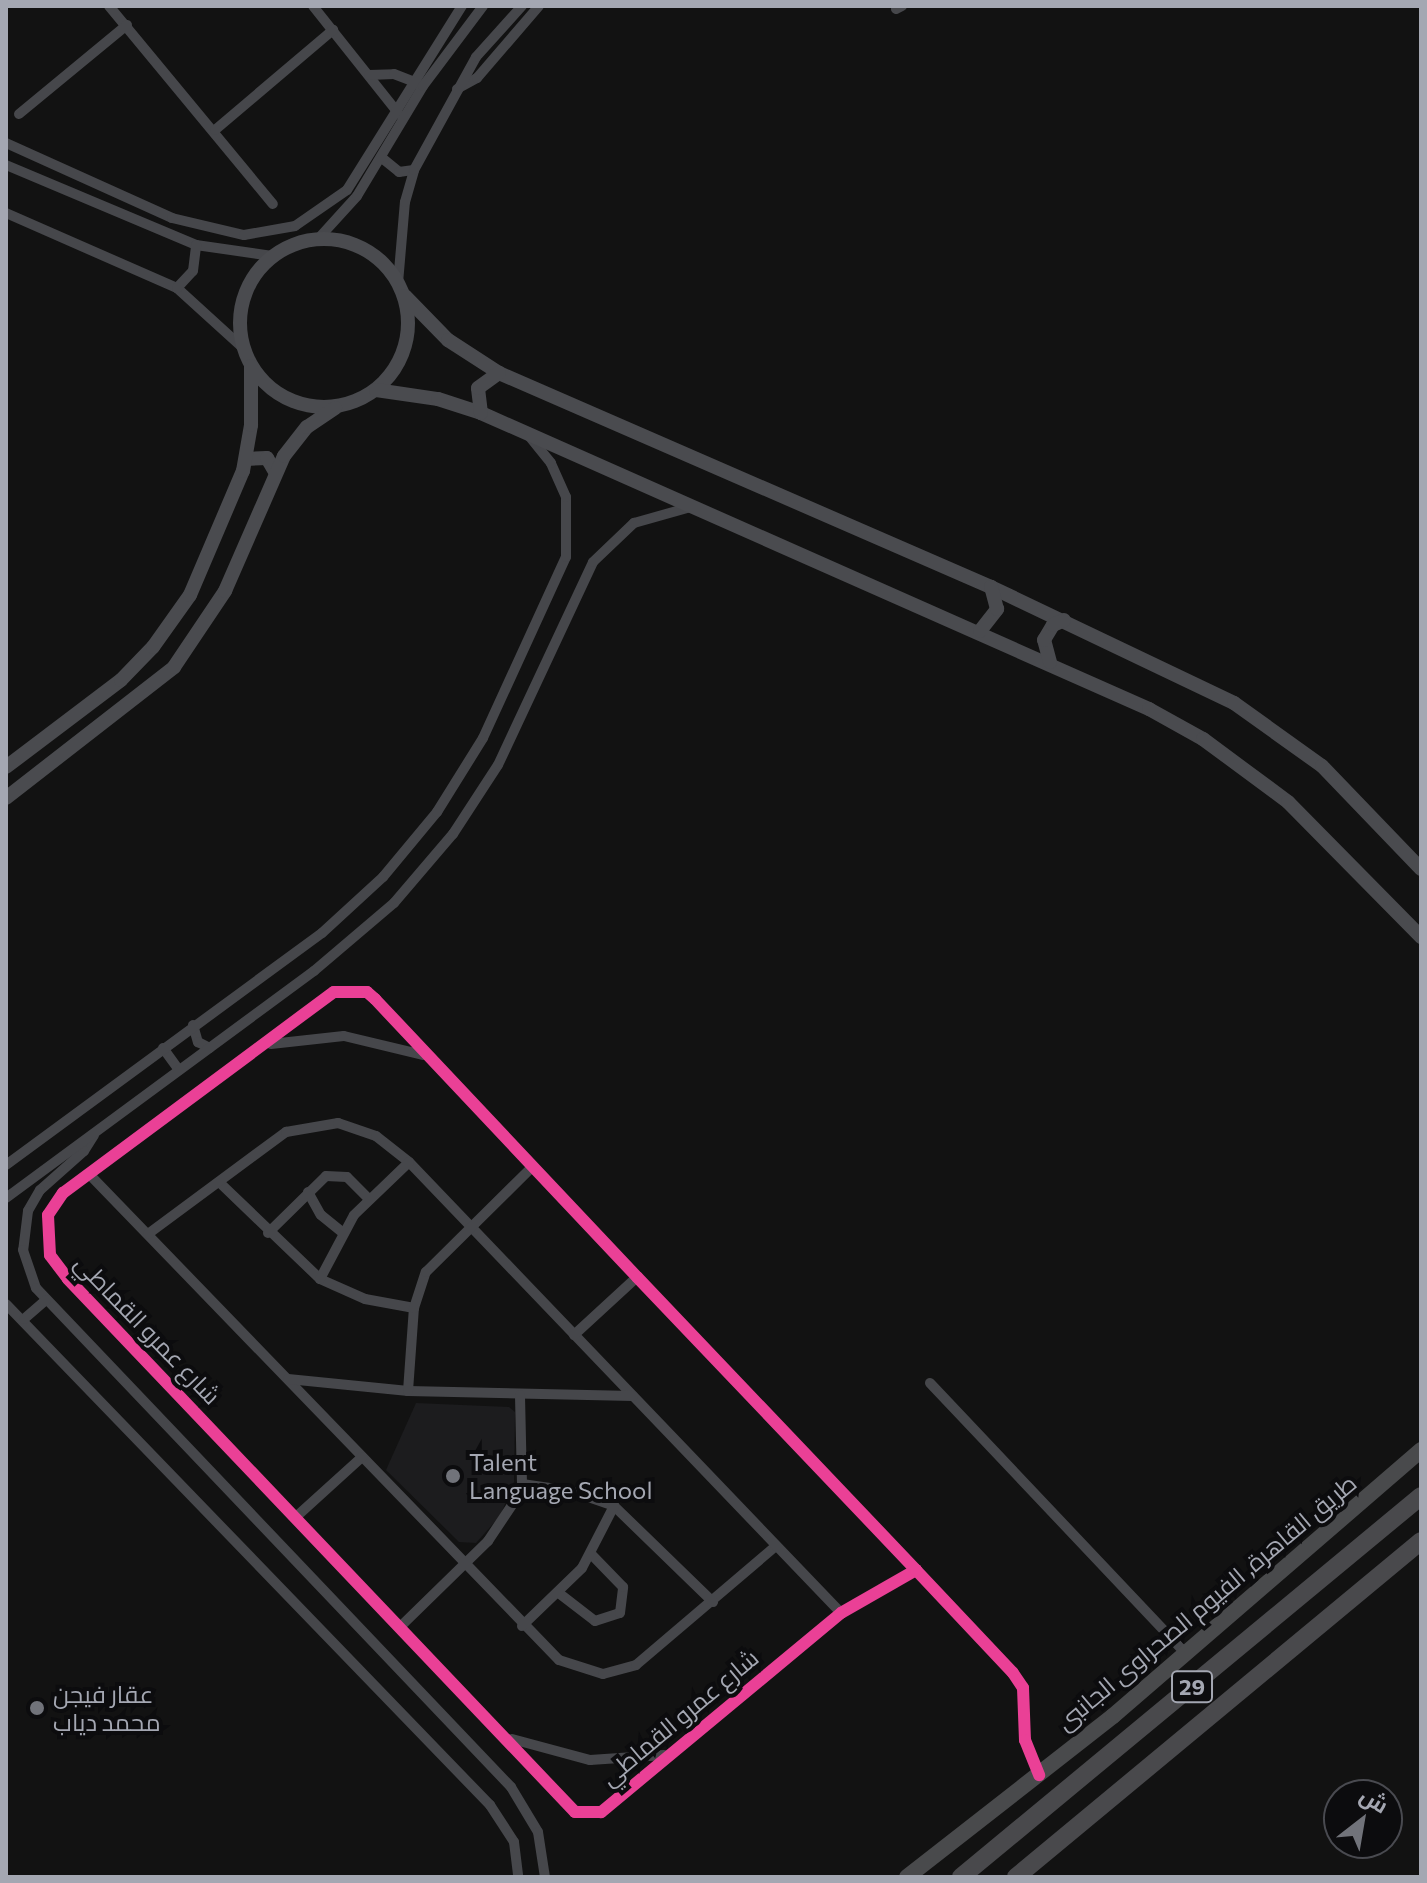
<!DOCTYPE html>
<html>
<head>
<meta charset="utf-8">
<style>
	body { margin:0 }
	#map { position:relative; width:1427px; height:1883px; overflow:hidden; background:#121212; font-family:Commissioner,Cairo,sans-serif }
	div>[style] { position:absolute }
	.built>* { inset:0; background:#1c1c1e }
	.street>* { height:10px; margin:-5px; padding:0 5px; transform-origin:5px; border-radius:5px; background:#46474b }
	.secondary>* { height:14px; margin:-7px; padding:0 7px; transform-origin:7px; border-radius:7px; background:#4a4b4f }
	.secondary>.ring { margin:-7px; padding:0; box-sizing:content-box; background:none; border:14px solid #4a4b4f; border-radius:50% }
	.primary>* { height:16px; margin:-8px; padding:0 8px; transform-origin:8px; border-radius:8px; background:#494a4c }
	.highway>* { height:18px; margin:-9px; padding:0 9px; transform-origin:9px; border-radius:9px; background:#49494c }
	.cycleway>* { height:12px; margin:-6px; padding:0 6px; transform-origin:6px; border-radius:6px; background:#ea4096 }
	.dots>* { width:22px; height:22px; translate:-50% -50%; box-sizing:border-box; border:4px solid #0c0c0e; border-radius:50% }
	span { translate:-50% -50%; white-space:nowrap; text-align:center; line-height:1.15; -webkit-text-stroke:8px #0c0c0e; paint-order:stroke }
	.shield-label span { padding:2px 6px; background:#0c0c0e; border:2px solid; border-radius:6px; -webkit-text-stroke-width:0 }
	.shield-label { font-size:22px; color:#a4a7b2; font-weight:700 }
	.street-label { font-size:24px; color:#a4a7b2 }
	.poi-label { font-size:24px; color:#a4a7b2 }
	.left { translate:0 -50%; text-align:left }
	.frame { position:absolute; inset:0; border:8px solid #a4a7b2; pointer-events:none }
	.north { position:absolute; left:1323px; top:1779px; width:80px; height:80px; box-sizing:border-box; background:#0c0c0e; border:2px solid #494a50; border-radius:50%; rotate:31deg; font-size:22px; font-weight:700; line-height:32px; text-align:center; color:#a4a7b2 }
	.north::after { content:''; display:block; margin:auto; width:28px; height:36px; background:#71737a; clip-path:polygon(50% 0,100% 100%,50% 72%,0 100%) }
</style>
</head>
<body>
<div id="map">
	<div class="built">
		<i style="clip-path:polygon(416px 1403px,509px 1407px,515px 1412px,514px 1482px,500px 1516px,476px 1543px,459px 1542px,386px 1470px)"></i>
	</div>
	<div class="street">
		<i style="left:109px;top:6px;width:257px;rotate:50.4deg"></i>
		<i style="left:313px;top:6px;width:138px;rotate:51.5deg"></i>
		<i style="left:896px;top:9px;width:7px;rotate:-27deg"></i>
		<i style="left:369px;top:75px;width:25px;rotate:-2deg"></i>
		<i style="left:394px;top:74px;width:26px;rotate:21deg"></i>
		<i style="left:457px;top:89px;width:23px;rotate:-29deg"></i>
		<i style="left:477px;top:78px;width:95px;rotate:-49.3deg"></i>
		<i style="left:19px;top:114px;width:140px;rotate:-39.5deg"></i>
		<i style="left:215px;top:130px;width:155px;rotate:-40.3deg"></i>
		<i style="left:6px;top:143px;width:182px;rotate:24.3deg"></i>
		<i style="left:172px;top:218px;width:74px;rotate:13.3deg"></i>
		<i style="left:244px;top:235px;width:52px;rotate:-10deg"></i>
		<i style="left:295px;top:226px;width:63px;rotate:-34.7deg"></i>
		<i style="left:347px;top:190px;width:217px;rotate:-58deg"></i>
		<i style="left:382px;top:158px;width:22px;rotate:39deg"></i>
		<i style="left:399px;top:172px;width:15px;rotate:-8deg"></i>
		<i style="left:6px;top:165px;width:206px;rotate:22.8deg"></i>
		<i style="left:196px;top:245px;width:77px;rotate:8.2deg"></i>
		<i style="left:6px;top:213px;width:187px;rotate:23.7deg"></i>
		<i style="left:177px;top:288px;width:89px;rotate:42.3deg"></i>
		<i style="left:318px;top:239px;width:58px;rotate:-47.8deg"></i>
		<i style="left:357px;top:196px;width:128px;rotate:-59deg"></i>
		<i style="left:423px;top:86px;width:100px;rotate:-53.1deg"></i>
		<i style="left:398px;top:283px;width:81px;rotate:-85.1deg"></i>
		<i style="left:405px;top:202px;width:33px;rotate:-74deg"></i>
		<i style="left:414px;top:170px;width:129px;rotate:-61.2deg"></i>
		<i style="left:476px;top:57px;width:69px;rotate:-48deg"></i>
		<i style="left:177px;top:288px;width:23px;rotate:-47deg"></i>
		<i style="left:193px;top:271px;width:26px;rotate:-83deg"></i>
		<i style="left:193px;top:1025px;width:18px;rotate:74deg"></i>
		<i style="left:198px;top:1042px;width:13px;rotate:27deg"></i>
		<i style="left:271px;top:1044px;width:73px;rotate:-6.3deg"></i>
		<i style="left:344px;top:1036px;width:81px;rotate:13.5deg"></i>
		<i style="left:163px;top:1048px;width:27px;rotate:54deg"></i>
		<i style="left:94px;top:1135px;width:19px;rotate:122deg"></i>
		<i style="left:84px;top:1151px;width:59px;rotate:138.4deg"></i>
		<i style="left:40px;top:1190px;width:24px;rotate:120deg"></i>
		<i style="left:28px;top:1211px;width:39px;rotate:97deg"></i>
		<i style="left:23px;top:1250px;width:40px;rotate:71.1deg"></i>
		<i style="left:36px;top:1288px;width:689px;rotate:46.41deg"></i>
		<i style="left:511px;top:1787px;width:52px;rotate:59deg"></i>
		<i style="left:538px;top:1832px;width:46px;rotate:81.2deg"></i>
		<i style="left:6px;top:1165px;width:392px;rotate:-36.3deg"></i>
		<i style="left:322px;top:933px;width:83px;rotate:-42.6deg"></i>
		<i style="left:383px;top:877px;width:85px;rotate:-50.3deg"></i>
		<i style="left:437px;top:812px;width:87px;rotate:-58.1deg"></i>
		<i style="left:483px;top:738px;width:199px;rotate:-65.4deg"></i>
		<i style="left:566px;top:557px;width:60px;rotate:-90deg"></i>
		<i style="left:566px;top:497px;width:37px;rotate:-114deg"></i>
		<i style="left:551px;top:463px;width:35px;rotate:-129deg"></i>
		<i style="left:89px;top:1174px;width:676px;rotate:45.96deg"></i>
		<i style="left:559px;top:1660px;width:46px;rotate:17.7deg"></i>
		<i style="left:603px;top:1674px;width:34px;rotate:-15deg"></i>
		<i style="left:636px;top:1665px;width:184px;rotate:-40.4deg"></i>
		<i style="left:219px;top:1182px;width:140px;rotate:43.8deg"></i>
		<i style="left:320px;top:1279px;width:49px;rotate:24deg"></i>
		<i style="left:365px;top:1299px;width:50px;rotate:10.4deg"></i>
		<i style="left:308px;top:1192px;width:26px;rotate:61deg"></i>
		<i style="left:321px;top:1215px;width:27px;rotate:39deg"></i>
		<i style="left:6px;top:1198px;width:383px;rotate:-36.4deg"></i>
		<i style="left:314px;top:971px;width:105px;rotate:-40.4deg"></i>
		<i style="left:394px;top:903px;width:91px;rotate:-49.5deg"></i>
		<i style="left:453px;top:834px;width:82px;rotate:-56.9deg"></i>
		<i style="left:498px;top:765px;width:224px;rotate:-64.9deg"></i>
		<i style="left:593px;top:562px;width:57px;rotate:-43.6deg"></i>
		<i style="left:634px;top:523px;width:59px;rotate:-15.7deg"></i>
		<i style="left:268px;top:1233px;width:81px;rotate:-44.5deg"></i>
		<i style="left:326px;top:1176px;width:21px;rotate:3deg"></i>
		<i style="left:347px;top:1177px;width:31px;rotate:45deg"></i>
		<i style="left:148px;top:1234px;width:172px;rotate:-36.5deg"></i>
		<i style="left:286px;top:1132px;width:53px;rotate:-9.8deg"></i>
		<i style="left:338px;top:1123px;width:40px;rotate:18.9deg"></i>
		<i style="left:376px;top:1136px;width:42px;rotate:38.2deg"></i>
		<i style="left:409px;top:1162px;width:625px;rotate:46.23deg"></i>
		<i style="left:320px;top:1279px;width:72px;rotate:-62deg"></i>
		<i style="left:354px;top:1215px;width:76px;rotate:-43.9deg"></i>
		<i style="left:6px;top:1304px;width:697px;rotate:45.99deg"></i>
		<i style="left:490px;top:1805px;width:44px;rotate:57deg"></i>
		<i style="left:514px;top:1842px;width:35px;rotate:83deg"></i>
		<i style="left:24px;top:1319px;width:29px;rotate:-41deg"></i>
		<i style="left:574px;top:1335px;width:86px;rotate:-42.6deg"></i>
		<i style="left:288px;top:1379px;width:121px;rotate:5.7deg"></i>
		<i style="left:408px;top:1391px;width:225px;rotate:1.3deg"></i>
		<i style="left:930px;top:1383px;width:373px;rotate:46.6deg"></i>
		<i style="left:408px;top:1391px;width:83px;rotate:-85.9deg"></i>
		<i style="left:414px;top:1308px;width:38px;rotate:-72deg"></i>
		<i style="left:426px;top:1272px;width:149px;rotate:-44.7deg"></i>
		<i style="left:522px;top:1484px;width:49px;rotate:8.1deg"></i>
		<i style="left:571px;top:1491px;width:46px;rotate:19.2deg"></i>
		<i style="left:614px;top:1506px;width:138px;rotate:44.1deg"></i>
		<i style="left:297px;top:1516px;width:88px;rotate:-42.2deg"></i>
		<i style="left:916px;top:1570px;width:86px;rotate:150.2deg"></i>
		<i style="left:841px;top:1613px;width:312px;rotate:140.3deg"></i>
		<i style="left:601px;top:1812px;width:26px;rotate:180deg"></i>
		<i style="left:575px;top:1812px;width:736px;rotate:-133.57deg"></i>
		<i style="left:68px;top:1279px;width:30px;rotate:-127deg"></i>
		<i style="left:50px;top:1255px;width:40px;rotate:-92.9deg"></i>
		<i style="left:48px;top:1215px;width:27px;rotate:-56deg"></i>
		<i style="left:63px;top:1193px;width:337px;rotate:-36.6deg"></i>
		<i style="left:334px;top:992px;width:33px"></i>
		<i style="left:367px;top:992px;width:11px;rotate:41deg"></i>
		<i style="left:375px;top:999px;width:382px;rotate:46.7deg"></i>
		<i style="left:637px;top:1277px;width:405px;rotate:46.4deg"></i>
		<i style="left:916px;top:1570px;width:141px;rotate:46.7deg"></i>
		<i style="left:1013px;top:1673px;width:18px;rotate:56deg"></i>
		<i style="left:1023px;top:1688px;width:52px;rotate:87.8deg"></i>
		<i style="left:1025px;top:1740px;width:38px;rotate:68deg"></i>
		<i style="left:560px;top:1594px;width:44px;rotate:37.6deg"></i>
		<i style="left:595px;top:1621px;width:26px;rotate:-18deg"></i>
		<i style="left:620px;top:1613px;width:26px;rotate:-83deg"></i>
		<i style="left:623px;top:1587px;width:46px;rotate:-134.1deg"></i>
		<i style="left:401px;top:1626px;width:122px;rotate:-44.3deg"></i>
		<i style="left:488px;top:1541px;width:50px;rotate:-56.3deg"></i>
		<i style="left:516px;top:1499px;width:16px;rotate:-68deg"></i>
		<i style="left:522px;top:1484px;width:89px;rotate:-91.3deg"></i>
		<i style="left:522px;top:1626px;width:83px;rotate:-44deg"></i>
		<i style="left:582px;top:1568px;width:70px;rotate:-62.7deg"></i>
		<i style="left:512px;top:1739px;width:81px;rotate:15.1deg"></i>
		<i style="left:590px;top:1760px;width:74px;rotate:-3.9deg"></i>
	</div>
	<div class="secondary">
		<i class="ring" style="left:240px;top:239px;width:154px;height:154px"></i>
		<i style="left:405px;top:296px;width:62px;rotate:45.7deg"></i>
		<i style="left:448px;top:340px;width:61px;rotate:32.9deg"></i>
		<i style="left:499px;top:373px;width:537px;rotate:23.51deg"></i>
		<i style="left:991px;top:587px;width:269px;rotate:25.5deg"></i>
		<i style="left:1234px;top:703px;width:108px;rotate:35.6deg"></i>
		<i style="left:1322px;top:766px;width:143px;rotate:46.1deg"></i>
		<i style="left:376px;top:390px;width:63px;rotate:8.3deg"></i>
		<i style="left:438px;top:399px;width:45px;rotate:18deg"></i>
		<i style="left:481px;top:413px;width:731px;rotate:23.9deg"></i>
		<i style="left:1149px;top:709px;width:62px;rotate:29.1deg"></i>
		<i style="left:1203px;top:739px;width:106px;rotate:36.5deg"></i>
		<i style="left:1288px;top:802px;width:190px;rotate:45.4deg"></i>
		<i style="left:481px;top:413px;width:25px;rotate:-97deg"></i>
		<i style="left:478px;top:388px;width:26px;rotate:-36deg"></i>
		<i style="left:246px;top:459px;width:21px;rotate:-3deg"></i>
		<i style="left:267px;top:458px;width:16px;rotate:60deg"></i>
		<i style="left:980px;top:631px;width:28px;rotate:-52deg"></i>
		<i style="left:997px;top:609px;width:23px;rotate:-105deg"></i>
		<i style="left:1050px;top:662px;width:23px;rotate:-105deg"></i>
		<i style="left:1044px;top:640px;width:17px;rotate:-59deg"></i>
		<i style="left:1053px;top:625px;width:12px;rotate:-24deg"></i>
		<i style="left:6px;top:767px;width:144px;rotate:-37.1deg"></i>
		<i style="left:121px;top:680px;width:46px;rotate:-45.9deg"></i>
		<i style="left:153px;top:647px;width:64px;rotate:-54.6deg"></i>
		<i style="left:190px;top:595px;width:135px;rotate:-66.9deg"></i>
		<i style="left:243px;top:471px;width:47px;rotate:-80.1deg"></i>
		<i style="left:251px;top:425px;width:59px;rotate:-90deg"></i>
		<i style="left:6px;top:798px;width:213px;rotate:-37.9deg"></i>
		<i style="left:174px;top:667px;width:92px;rotate:-56.1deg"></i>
		<i style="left:225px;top:591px;width:147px;rotate:-66.4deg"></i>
		<i style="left:284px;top:456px;width:37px;rotate:-52deg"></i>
		<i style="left:307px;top:427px;width:34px;rotate:-34deg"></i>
	</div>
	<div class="primary">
		<i style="left:907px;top:1877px;width:261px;rotate:-38deg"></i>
		<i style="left:1113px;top:1716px;width:407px;rotate:-40.8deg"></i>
	</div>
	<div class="highway">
		<i style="left:961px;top:1877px;width:597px;rotate:-39.63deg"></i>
		<i style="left:1016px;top:1877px;width:526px;rotate:-39.68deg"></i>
	</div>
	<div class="cycleway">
		<i style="left:916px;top:1570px;width:86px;rotate:150.2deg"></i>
		<i style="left:841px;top:1613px;width:312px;rotate:140.3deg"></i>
		<i style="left:601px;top:1812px;width:26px;rotate:180deg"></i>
		<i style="left:575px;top:1812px;width:736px;rotate:-133.57deg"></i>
		<i style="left:68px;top:1279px;width:30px;rotate:-127deg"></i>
		<i style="left:50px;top:1255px;width:40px;rotate:-92.9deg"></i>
		<i style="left:48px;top:1215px;width:27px;rotate:-56deg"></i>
		<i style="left:63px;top:1193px;width:337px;rotate:-36.6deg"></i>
		<i style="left:334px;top:992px;width:33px"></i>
		<i style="left:367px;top:992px;width:11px;rotate:41deg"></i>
		<i style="left:375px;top:999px;width:382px;rotate:46.7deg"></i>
		<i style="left:637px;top:1277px;width:405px;rotate:46.4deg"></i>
		<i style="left:916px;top:1570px;width:141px;rotate:46.7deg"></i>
		<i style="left:1013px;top:1673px;width:18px;rotate:56deg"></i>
		<i style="left:1023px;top:1688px;width:52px;rotate:87.8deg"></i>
		<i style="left:1025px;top:1740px;width:38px;rotate:68deg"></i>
	</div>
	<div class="dots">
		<i style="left:453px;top:1476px;background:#71737a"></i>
		<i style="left:37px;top:1708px;background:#71737a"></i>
	</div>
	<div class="shield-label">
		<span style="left:1192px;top:1687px">29</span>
	</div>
	<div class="street-label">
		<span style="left:148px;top:1329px;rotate:46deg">شارع عمرو القماطي</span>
		<span style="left:1206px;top:1602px;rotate:-40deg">طريق القاهرة, الفيوم الصحراوى الجانبى</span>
		<span style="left:679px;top:1717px;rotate:-40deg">شارع عمرو القماطي</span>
	</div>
	<div class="poi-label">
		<span class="left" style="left:469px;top:1476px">Talent<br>Language School</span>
		<span class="left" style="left:53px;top:1708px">عقار فيجن<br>محمد دياب</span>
	</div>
	<div class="frame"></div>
	<div class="north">ش</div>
</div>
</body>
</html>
